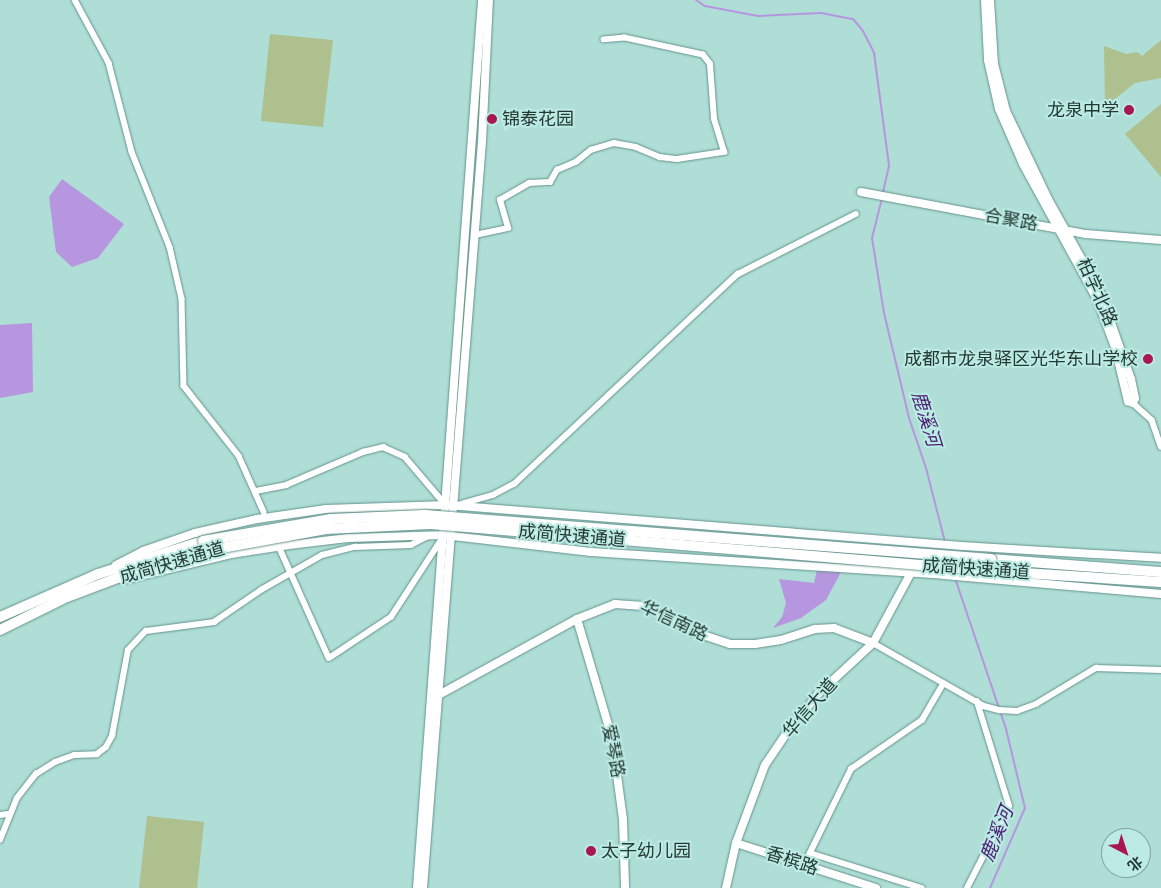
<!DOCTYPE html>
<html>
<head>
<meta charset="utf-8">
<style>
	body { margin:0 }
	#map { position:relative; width:1161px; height:888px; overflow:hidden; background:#aeded6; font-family:Merriweather,"Noto Sans SC",serif }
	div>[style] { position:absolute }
	.green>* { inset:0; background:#aec08d }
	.water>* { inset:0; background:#b596df }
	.stream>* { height:2px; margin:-1px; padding:0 1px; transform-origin:1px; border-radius:1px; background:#b596df }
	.roads { filter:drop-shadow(0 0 1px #65938c) drop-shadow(0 0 1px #65938c) }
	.street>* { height:5.5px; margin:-2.75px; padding:0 2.75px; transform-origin:2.75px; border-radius:2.75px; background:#fff }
	.secondary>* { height:8px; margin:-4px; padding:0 4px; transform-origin:4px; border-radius:4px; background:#fff }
	.highway>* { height:10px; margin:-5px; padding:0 5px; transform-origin:5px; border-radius:5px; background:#fff }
	.bridges { filter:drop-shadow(0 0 1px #65938c) drop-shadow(0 0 1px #65938c) }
	.highway-bridge>* { height:10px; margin:-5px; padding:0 5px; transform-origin:5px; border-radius:5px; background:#fff }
	.dots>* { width:14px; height:14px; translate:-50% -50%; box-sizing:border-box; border:2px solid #bbebe3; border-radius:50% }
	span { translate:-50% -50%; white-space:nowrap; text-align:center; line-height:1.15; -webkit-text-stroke:4px #bbebe3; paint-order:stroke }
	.poi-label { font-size:18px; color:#253835 }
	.right { translate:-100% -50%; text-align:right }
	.left { translate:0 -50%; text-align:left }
	.street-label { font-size:18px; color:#253835 }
	.water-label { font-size:19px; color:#4d2076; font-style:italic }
	.north { position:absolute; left:1101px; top:828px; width:50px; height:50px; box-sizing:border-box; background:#bbebe3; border:1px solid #7fa39d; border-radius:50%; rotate:140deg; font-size:14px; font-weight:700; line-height:20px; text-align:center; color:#253835 }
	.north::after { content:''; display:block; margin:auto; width:18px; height:22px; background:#a81753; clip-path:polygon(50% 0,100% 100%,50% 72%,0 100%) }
</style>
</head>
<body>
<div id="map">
	<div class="green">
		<i style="clip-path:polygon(270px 34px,333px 40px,323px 127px,261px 121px)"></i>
		<i style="clip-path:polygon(1161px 40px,1161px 78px,1135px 83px,1105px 107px,1104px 46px,1126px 54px,1137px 52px,1142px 56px)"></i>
		<i style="clip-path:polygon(1161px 104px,1161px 177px,1125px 134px)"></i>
		<i style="clip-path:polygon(147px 816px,204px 822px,197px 888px,139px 888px)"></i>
	</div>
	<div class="water">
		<i style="clip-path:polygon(62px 179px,124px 224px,98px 258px,72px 267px,56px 252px,49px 197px)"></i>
		<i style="clip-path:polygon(32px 323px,33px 392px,0 398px,0 325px)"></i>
		<i style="clip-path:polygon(817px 570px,841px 572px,826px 600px,801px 618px,773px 628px,782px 617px,786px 603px,779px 579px,814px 583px)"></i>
	</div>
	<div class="stream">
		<i style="left:696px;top:0;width:11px;rotate:34deg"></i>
		<i style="left:705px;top:6px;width:54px;rotate:10.7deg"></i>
		<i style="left:758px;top:16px;width:63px;rotate:-2.7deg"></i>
		<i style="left:821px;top:13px;width:33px;rotate:11deg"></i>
		<i style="left:853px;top:19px;width:16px;rotate:50deg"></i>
		<i style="left:863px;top:31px;width:25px;rotate:63deg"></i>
		<i style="left:874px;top:53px;width:114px;rotate:82.4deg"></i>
		<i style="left:889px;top:166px;width:28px;rotate:103deg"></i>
		<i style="left:882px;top:198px;width:41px;rotate:104deg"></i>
		<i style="left:872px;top:238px;width:76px;rotate:80.9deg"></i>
		<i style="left:884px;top:313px;width:108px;rotate:76.6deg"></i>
		<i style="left:909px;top:418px;width:53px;rotate:71.2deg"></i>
		<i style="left:926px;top:468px;width:76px;rotate:75.6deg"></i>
		<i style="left:955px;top:578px;width:159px;rotate:71.3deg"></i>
		<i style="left:1006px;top:729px;width:81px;rotate:76.5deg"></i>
		<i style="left:1025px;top:808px;width:87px;rotate:113.6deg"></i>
	</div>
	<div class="roads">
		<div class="street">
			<i style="left:75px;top:0;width:72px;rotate:61.6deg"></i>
			<i style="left:109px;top:63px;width:92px;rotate:75.5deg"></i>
			<i style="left:132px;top:152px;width:102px;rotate:68.2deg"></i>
			<i style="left:170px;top:247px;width:53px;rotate:77deg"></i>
			<i style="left:182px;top:299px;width:87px;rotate:88.7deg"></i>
			<i style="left:184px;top:386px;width:89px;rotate:51.8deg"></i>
			<i style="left:239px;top:456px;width:61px;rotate:65.9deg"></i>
			<i style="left:475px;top:235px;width:34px;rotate:-12deg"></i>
			<i style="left:508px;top:228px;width:29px;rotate:-106deg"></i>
			<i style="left:500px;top:200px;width:34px;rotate:-30deg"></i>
			<i style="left:529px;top:183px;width:21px;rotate:-3deg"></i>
			<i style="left:550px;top:182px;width:14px;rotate:-60deg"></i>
			<i style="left:557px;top:170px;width:21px;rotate:-23deg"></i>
			<i style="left:576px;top:162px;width:19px;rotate:-39deg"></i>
			<i style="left:591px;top:150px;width:24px;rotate:-17deg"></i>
			<i style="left:614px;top:143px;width:22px;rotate:10deg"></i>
			<i style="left:636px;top:147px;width:26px;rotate:23deg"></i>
			<i style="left:660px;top:157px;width:17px;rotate:7deg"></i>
			<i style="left:677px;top:159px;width:48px;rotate:-8.5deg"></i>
			<i style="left:724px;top:152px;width:34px;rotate:-107deg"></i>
			<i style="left:714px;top:119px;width:55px;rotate:-94.2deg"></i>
			<i style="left:710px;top:64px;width:11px;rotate:-128deg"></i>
			<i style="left:703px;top:55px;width:80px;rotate:-167.7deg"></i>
			<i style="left:625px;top:38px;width:21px;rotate:175deg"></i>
			<i style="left:1133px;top:403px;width:25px;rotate:42deg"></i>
			<i style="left:1152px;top:420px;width:28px;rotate:71deg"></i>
			<i style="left:256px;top:491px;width:31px;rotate:-11deg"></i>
			<i style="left:286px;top:485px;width:84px;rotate:-23.2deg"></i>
			<i style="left:363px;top:452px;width:21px;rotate:-14deg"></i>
			<i style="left:383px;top:447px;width:24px;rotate:24deg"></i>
			<i style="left:405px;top:457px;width:62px;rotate:49.6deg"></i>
			<i style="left:458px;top:505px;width:36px;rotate:-16deg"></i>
			<i style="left:493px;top:495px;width:24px;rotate:-28deg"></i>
			<i style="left:514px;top:484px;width:307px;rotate:-43.2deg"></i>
			<i style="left:738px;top:274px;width:132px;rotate:-27deg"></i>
			<i style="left:281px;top:551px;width:117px;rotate:65.8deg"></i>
			<i style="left:329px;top:658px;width:74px;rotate:-33.5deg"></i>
			<i style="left:391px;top:617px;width:92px;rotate:-57deg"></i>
			<i style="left:873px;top:643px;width:128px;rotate:29.6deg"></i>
			<i style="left:984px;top:706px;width:16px;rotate:15deg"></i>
			<i style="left:999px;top:710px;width:18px;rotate:3deg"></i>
			<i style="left:1017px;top:711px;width:20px;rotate:-20deg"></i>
			<i style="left:1036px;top:704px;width:70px;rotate:-31deg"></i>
			<i style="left:1096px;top:668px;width:65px;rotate:1.8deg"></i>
			<i style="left:0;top:815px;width:8px;rotate:-7deg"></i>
			<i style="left:0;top:840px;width:45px;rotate:-68deg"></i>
			<i style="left:17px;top:798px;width:31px;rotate:-52deg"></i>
			<i style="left:36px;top:774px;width:22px;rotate:-32deg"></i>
			<i style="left:55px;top:762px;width:20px;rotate:-20deg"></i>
			<i style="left:74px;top:755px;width:23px;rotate:-2deg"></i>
			<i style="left:97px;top:754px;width:11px;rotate:-38deg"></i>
			<i style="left:106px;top:747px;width:13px;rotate:-61deg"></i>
			<i style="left:112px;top:736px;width:87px;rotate:-79.5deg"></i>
			<i style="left:128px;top:650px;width:26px;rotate:-47deg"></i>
			<i style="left:146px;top:631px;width:69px;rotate:-7.5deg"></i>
			<i style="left:214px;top:622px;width:57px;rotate:-34.2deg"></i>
			<i style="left:261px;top:590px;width:70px;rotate:-29.8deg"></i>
			<i style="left:322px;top:555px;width:34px;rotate:-14deg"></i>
			<i style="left:355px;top:547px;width:56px;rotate:-2deg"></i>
			<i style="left:411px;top:545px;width:17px;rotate:-28deg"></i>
			<i style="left:810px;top:853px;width:117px;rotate:17.4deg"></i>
			<i style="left:804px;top:865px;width:107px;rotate:-63.9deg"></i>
			<i style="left:851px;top:769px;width:86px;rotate:-34.6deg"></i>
			<i style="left:922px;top:720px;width:42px;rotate:-59.7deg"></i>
			<i style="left:967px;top:888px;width:92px;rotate:-62.9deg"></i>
			<i style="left:1009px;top:806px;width:109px;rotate:-107.1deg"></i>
		</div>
		<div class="secondary">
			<i style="left:985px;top:0;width:60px;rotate:87.1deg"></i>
			<i style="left:988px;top:60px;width:50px;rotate:77.3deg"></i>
			<i style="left:999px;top:109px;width:60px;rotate:66.4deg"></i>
			<i style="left:1023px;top:164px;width:154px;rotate:61.3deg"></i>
			<i style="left:1097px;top:299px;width:51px;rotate:69.4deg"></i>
			<i style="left:1115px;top:347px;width:56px;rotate:76.5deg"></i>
			<i style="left:1128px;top:401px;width:5px;rotate:22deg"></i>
			<i style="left:1133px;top:403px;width:5px;rotate:-68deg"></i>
			<i style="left:1135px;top:398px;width:19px;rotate:-102deg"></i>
			<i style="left:1131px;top:379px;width:92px;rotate:-109.6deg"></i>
			<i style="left:1100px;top:292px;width:107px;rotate:-119.2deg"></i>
			<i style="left:1048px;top:199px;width:98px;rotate:-115.5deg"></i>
			<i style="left:1006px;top:111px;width:49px;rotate:-104.3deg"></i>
			<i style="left:994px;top:64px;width:64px;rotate:-93.6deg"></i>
			<i style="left:861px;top:192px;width:229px;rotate:10.6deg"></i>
			<i style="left:1086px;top:234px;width:75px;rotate:4.6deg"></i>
			<i style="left:116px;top:565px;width:30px;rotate:-27deg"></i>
			<i style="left:143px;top:551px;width:55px;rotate:-19.1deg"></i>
			<i style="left:195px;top:533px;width:64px;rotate:-12.7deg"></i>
			<i style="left:257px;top:519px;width:70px;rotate:-8.2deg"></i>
			<i style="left:326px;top:509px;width:121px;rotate:-1.9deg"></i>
			<i style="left:447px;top:505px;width:516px;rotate:4.56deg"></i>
			<i style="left:961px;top:546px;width:200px;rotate:3.4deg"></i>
			<i style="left:123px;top:580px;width:111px;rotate:-13.5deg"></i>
			<i style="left:231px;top:554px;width:59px;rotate:-8.8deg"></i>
			<i style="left:289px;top:545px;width:59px;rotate:-6.8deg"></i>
			<i style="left:348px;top:538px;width:96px;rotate:-1.8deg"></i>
			<i style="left:444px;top:535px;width:148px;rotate:6.6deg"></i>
			<i style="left:591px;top:552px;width:354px;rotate:3.7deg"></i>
			<i style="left:944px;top:575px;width:218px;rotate:5deg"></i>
			<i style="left:577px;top:619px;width:124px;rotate:73.6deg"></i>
			<i style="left:612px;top:738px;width:82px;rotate:82.3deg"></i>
			<i style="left:623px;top:819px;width:69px;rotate:88.3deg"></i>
			<i style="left:435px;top:697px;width:162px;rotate:-28.8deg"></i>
			<i style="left:577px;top:619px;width:41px;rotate:-21.5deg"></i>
			<i style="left:615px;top:604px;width:32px;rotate:4deg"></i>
			<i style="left:647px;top:606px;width:48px;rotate:30.3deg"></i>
			<i style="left:688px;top:630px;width:44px;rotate:18.4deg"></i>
			<i style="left:730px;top:644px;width:25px"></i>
			<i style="left:755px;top:644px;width:26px;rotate:-9deg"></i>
			<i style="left:781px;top:640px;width:36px;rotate:-18deg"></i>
			<i style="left:815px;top:629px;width:19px;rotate:-3deg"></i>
			<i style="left:834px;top:628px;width:42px;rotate:21deg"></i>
			<i style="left:736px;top:843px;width:147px;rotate:17.8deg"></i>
			<i style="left:417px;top:888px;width:890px;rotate:-85.81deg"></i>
			<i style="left:423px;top:888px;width:748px;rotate:-85.48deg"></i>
			<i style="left:482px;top:142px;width:142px;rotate:-87.2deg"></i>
			<i style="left:726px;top:888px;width:46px;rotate:-77.5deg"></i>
			<i style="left:736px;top:843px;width:83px;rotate:-69.6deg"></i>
			<i style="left:765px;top:765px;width:41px;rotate:-55.9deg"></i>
			<i style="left:788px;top:731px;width:48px;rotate:-51deg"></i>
			<i style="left:818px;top:694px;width:75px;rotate:-42.8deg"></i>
			<i style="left:873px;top:643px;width:82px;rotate:-61.6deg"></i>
		</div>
		<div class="highway">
			<i style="left:991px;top:559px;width:170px;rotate:4.4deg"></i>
			<i style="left:992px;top:571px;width:169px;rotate:3.7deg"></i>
			<i style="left:0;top:617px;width:107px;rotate:-23.7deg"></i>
			<i style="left:98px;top:574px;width:110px;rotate:-17.4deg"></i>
			<i style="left:0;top:630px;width:75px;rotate:-26.2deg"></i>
			<i style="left:67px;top:597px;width:77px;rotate:-20.6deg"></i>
			<i style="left:139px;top:570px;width:69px;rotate:-16.1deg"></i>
		</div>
	</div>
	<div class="bridges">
		<div class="highway-bridge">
			<i style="left:203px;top:541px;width:130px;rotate:-9.8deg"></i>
			<i style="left:331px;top:519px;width:94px;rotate:-2.4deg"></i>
			<i style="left:425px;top:515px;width:568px;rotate:4.45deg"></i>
			<i style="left:205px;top:551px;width:123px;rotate:-10.3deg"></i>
			<i style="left:326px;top:529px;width:104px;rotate:-2.8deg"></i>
			<i style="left:430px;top:524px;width:564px;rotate:4.78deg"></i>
		</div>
	</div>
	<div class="dots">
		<i style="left:1129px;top:110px;background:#a81753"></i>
		<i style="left:492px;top:119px;background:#a81753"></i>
		<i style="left:1148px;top:359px;background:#a81753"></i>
		<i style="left:591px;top:851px;background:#a81753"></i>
	</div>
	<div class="poi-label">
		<span class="right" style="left:1119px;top:110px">龙泉中学</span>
		<span class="left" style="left:502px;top:119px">锦泰花园</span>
		<span class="right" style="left:1138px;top:359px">成都市龙泉驿区光华东山学校</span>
		<span class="left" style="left:601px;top:851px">太子幼儿园</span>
	</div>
	<div class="street-label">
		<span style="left:1011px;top:220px;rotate:10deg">合聚路</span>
		<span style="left:1097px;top:292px;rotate:66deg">柏学北路</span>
		<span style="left:572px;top:536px;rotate:5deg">成简快速通道</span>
		<span style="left:172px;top:563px;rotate:-16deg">成简快速通道</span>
		<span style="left:976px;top:569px;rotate:4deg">成简快速通道</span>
		<span style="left:674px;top:621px;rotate:25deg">华信南路</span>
		<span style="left:810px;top:708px;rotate:-49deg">华信大道</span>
		<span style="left:613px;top:751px;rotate:79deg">爱琴路</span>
		<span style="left:792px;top:861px;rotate:18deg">香槟路</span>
	</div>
	<div class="water-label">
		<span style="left:926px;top:419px;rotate:73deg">鹿溪河</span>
		<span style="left:997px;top:834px;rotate:-68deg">鹿溪河</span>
	</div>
	<div class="north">北</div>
</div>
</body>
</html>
